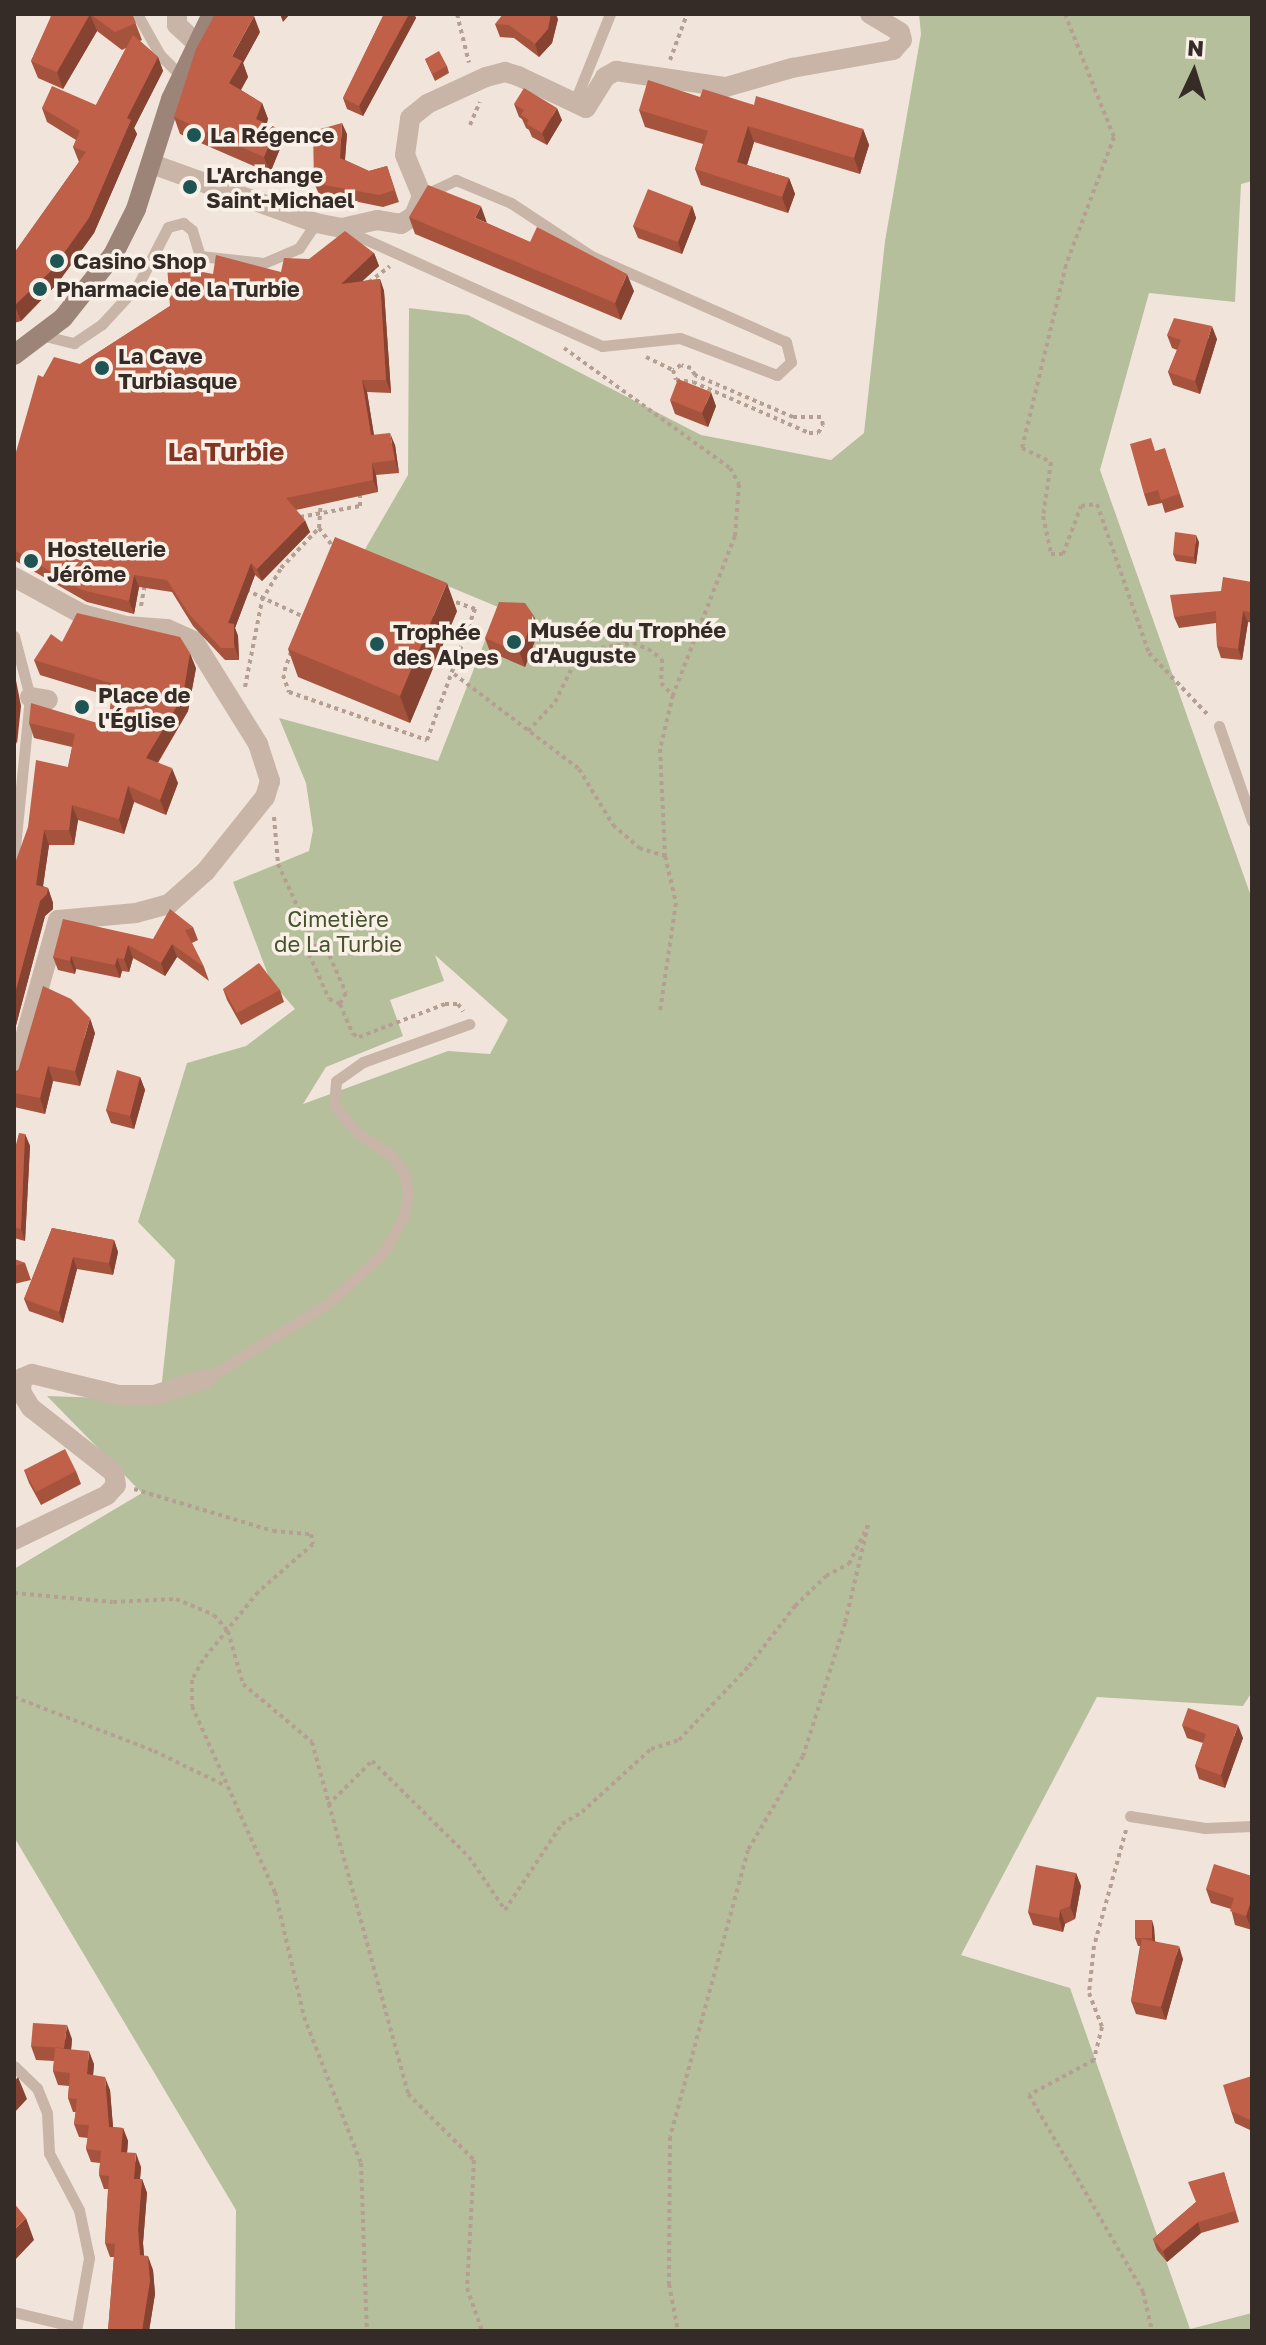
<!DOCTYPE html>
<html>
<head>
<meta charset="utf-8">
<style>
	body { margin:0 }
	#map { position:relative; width:1266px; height:2345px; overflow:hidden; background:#f1e5db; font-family:"Golos Text",sans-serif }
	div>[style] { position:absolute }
	.green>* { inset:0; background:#b5bf9b }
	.path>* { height:4px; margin-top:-2px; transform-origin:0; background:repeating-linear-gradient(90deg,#b49f92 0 4px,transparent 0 8px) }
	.service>* { height:11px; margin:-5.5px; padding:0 5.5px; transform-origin:5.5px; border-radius:5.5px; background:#c8b5a7 }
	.minor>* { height:20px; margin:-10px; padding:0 10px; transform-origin:10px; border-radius:10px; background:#c8b5a7 }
	.tertiary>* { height:20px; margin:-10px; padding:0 10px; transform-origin:10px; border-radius:10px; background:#c8b5a7 }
	.secondary>* { height:20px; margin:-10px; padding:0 10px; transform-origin:10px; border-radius:10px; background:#9c8479 }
	.wall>* { inset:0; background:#a6533e }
	.shaded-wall>* { inset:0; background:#874332 }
	.building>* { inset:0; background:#c16048 }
	.dots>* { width:22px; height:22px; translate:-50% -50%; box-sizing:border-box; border:4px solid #f9f0e7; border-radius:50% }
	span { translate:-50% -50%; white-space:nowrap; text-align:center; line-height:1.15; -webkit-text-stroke:7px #f9f0e7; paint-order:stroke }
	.poi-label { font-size:22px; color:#352b27; font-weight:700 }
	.left { translate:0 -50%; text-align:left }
	.park-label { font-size:22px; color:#46522c }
	.quarter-label { font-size:26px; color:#813524; font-weight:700 }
	.frame { position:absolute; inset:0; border:16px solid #352b27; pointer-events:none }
	.north { position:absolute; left:1154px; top:32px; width:80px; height:80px; -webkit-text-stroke:6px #f9f0e7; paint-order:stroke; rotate:4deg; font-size:22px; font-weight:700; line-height:32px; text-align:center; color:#352b27 }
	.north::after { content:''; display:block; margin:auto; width:28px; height:36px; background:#352b27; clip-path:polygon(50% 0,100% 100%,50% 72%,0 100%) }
</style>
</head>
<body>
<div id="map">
	<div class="green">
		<i style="clip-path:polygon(evenodd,919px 14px,1252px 14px,1252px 181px,1241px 184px,1235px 302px,1149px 293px,1100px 470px,1252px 899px,1252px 1692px,1243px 1706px,1097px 1697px,961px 1955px,1070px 1988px,1190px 2329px,1252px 2313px,1252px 2331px,235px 2331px,236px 2210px,14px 1837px,14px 1569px,142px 1493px,47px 1396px,160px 1400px,175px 1260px,138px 1222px,187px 1063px,246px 1046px,295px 1009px,270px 980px,233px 882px,309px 851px,313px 830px,306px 783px,279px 718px,438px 761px,498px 607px,364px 551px,408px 475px,409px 308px,468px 315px,701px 435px,831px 460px,864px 433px,885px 241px,921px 34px,919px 14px,435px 955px,508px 1020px,490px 1054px,448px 1051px,303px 1104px,326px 1067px,403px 1036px,390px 1000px,444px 981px,435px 955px)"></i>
	</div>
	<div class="path">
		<i style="left:457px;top:14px;width:50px;rotate:76.2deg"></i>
		<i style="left:1065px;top:14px;width:132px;rotate:68.3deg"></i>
		<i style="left:1114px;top:137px;width:137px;rotate:110.6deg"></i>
		<i style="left:1066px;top:265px;width:188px;rotate:103.5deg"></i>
		<i style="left:1022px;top:448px;width:32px;rotate:26deg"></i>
		<i style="left:1051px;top:462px;width:55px;rotate:98.4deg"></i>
		<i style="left:1043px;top:516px;width:39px;rotate:78deg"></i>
		<i style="left:1051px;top:554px;width:12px"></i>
		<i style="left:1063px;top:554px;width:51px;rotate:-69.4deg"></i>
		<i style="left:1081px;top:506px;width:16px;rotate:-7deg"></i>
		<i style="left:1097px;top:504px;width:158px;rotate:70.8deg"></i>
		<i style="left:1149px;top:653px;width:87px;rotate:46.4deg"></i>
		<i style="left:670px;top:60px;width:49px;rotate:-69.7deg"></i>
		<i style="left:470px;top:125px;width:25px;rotate:-67deg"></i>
		<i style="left:369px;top:282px;width:26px;rotate:-37deg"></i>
		<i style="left:564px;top:348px;width:205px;rotate:35.9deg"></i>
		<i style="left:730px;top:468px;width:18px;rotate:61deg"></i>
		<i style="left:739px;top:484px;width:52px;rotate:94.4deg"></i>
		<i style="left:735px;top:536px;width:171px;rotate:111.3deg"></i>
		<i style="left:673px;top:695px;width:56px;rotate:103.5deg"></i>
		<i style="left:660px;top:749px;width:107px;rotate:87.3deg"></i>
		<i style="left:665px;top:856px;width:48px;rotate:76.8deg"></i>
		<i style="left:676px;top:903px;width:110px;rotate:98.4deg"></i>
		<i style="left:646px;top:357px;width:30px;rotate:26deg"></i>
		<i style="left:673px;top:370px;width:10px;rotate:73deg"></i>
		<i style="left:676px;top:380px;width:17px;rotate:7deg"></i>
		<i style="left:693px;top:382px;width:127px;rotate:23.7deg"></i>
		<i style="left:809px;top:433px;width:9px"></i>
		<i style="left:818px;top:433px;width:9px;rotate:-58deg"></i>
		<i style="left:823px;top:425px;width:8px;rotate:-104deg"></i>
		<i style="left:821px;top:417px;width:28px;rotate:180deg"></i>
		<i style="left:793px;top:417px;width:107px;rotate:-156.8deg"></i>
		<i style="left:695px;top:375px;width:8px;rotate:-120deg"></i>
		<i style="left:691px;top:368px;width:10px;rotate:-163deg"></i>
		<i style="left:681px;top:365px;width:9px;rotate:148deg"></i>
		<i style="left:300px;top:517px;width:61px;rotate:-10.4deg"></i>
		<i style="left:360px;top:506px;width:14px;rotate:-90deg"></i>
		<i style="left:319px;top:528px;width:25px;rotate:53deg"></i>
		<i style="left:246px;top:590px;width:64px;rotate:25deg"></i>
		<i style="left:141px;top:606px;width:23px;rotate:-80deg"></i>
		<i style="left:291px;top:652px;width:24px;rotate:109deg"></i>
		<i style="left:283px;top:675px;width:18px;rotate:71deg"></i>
		<i style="left:289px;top:692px;width:146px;rotate:19.2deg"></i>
		<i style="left:427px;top:740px;width:140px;rotate:-69.9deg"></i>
		<i style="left:475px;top:609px;width:27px;rotate:-160deg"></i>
		<i style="left:454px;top:674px;width:157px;rotate:37.2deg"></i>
		<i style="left:579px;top:769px;width:66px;rotate:58.7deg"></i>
		<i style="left:613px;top:825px;width:35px;rotate:41deg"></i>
		<i style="left:639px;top:848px;width:27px;rotate:17deg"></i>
		<i style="left:245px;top:687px;width:89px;rotate:-78.9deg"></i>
		<i style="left:262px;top:600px;width:37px;rotate:-59deg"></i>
		<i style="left:281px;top:568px;width:55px;rotate:-46.5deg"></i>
		<i style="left:319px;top:528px;width:26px;rotate:-86deg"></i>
		<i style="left:528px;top:731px;width:40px;rotate:-47deg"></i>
		<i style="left:555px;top:702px;width:49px;rotate:-63.4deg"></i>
		<i style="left:577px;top:658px;width:18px;rotate:-29deg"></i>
		<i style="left:593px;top:649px;width:40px;rotate:-8.5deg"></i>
		<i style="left:633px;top:643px;width:16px;rotate:22deg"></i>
		<i style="left:648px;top:649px;width:17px;rotate:36deg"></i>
		<i style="left:662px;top:659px;width:24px;rotate:92deg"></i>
		<i style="left:661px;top:683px;width:16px;rotate:47deg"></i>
		<i style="left:274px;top:817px;width:47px;rotate:85.1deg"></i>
		<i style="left:278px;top:864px;width:91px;rotate:65.4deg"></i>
		<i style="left:316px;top:947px;width:10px;rotate:135deg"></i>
		<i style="left:309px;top:954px;width:49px;rotate:66deg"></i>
		<i style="left:329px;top:999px;width:12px;rotate:24deg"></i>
		<i style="left:340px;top:1004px;width:33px;rotate:67deg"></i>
		<i style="left:353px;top:1034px;width:7px;rotate:27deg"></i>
		<i style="left:359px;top:1037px;width:92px;rotate:-21deg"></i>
		<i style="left:445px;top:1004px;width:13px"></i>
		<i style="left:458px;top:1004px;width:9px;rotate:54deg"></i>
		<i style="left:316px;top:947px;width:10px;rotate:6deg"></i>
		<i style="left:326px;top:948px;width:49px;rotate:66deg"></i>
		<i style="left:346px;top:993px;width:13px;rotate:119deg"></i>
		<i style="left:134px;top:1489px;width:145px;rotate:16.8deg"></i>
		<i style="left:273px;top:1531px;width:38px;rotate:5deg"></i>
		<i style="left:311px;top:1534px;width:10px;rotate:79deg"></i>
		<i style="left:313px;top:1544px;width:73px;rotate:138.9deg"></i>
		<i style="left:258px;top:1592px;width:87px;rotate:129deg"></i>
		<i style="left:203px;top:1660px;width:23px;rotate:119deg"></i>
		<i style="left:192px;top:1680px;width:26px;rotate:90deg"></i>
		<i style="left:192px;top:1706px;width:204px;rotate:66deg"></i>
		<i style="left:275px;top:1892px;width:128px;rotate:76.9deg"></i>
		<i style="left:304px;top:2017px;width:157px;rotate:68.7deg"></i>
		<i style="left:361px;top:2163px;width:168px;rotate:88deg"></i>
		<i style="left:14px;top:1593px;width:99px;rotate:5.2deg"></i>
		<i style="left:113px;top:1602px;width:63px;rotate:-2.7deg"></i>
		<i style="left:176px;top:1599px;width:41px;rotate:22.8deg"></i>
		<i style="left:214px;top:1615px;width:21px;rotate:49deg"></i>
		<i style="left:228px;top:1631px;width:55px;rotate:74.2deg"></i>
		<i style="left:243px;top:1684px;width:90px;rotate:40deg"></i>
		<i style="left:312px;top:1742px;width:365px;rotate:74.7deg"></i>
		<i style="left:408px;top:2094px;width:93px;rotate:45deg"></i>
		<i style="left:474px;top:2160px;width:128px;rotate:93.1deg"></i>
		<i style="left:467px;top:2288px;width:46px;rotate:70.8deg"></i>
		<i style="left:14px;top:1697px;width:150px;rotate:21.1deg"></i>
		<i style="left:154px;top:1751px;width:80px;rotate:25.9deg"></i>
		<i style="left:328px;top:1805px;width:62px;rotate:-45deg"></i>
		<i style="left:372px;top:1761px;width:136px;rotate:44.7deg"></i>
		<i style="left:469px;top:1857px;width:64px;rotate:55.8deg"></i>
		<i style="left:505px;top:1910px;width:103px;rotate:-56.5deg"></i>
		<i style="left:562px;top:1824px;width:23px;rotate:-31deg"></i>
		<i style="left:582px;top:1812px;width:93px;rotate:-42.4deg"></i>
		<i style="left:651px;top:1749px;width:29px;rotate:-18deg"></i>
		<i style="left:679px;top:1740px;width:102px;rotate:-46.6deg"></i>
		<i style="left:749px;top:1666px;width:76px;rotate:-52.5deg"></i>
		<i style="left:795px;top:1606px;width:43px;rotate:-44.1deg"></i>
		<i style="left:826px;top:1576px;width:26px;rotate:-28deg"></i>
		<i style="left:849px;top:1564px;width:43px;rotate:-64deg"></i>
		<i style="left:868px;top:1525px;width:101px;rotate:103.2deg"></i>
		<i style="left:845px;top:1623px;width:139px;rotate:107.5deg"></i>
		<i style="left:803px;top:1756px;width:109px;rotate:120.3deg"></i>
		<i style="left:748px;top:1850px;width:297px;rotate:105.2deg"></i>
		<i style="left:670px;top:2137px;width:147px;rotate:90.4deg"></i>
		<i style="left:669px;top:2284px;width:48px;rotate:79.2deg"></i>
		<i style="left:1126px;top:1830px;width:120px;rotate:105.4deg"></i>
		<i style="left:1094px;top:1946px;width:47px;rotate:96.1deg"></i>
		<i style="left:1089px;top:1993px;width:36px;rotate:69deg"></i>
		<i style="left:1102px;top:2027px;width:34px;rotate:104deg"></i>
		<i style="left:1094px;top:2060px;width:74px;rotate:151.7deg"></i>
		<i style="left:1029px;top:2095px;width:228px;rotate:59.9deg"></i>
		<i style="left:1143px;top:2292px;width:40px;rotate:77deg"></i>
	</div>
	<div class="service">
		<i style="left:137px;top:14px;width:47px;rotate:60.7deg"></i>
		<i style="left:160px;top:55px;width:30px;rotate:45deg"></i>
		<i style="left:573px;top:106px;width:99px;rotate:-68.1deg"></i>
		<i style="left:345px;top:230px;width:282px;rotate:24.3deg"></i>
		<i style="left:602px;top:346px;width:78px;rotate:-5.9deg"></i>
		<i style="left:680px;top:338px;width:104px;rotate:20.9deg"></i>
		<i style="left:777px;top:375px;width:19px;rotate:-43deg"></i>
		<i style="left:791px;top:362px;width:21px;rotate:-104deg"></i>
		<i style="left:786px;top:342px;width:211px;rotate:-156.2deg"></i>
		<i style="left:593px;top:257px;width:98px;rotate:-146.6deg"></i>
		<i style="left:511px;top:203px;width:60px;rotate:-157.3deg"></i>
		<i style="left:456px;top:180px;width:33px;rotate:155deg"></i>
		<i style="left:45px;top:336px;width:30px;rotate:14deg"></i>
		<i style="left:74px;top:343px;width:34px;rotate:-34deg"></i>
		<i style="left:102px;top:324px;width:53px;rotate:-47.3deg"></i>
		<i style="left:138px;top:285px;width:65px;rotate:-62.7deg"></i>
		<i style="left:168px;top:227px;width:16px;rotate:-15deg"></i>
		<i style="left:183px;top:223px;width:11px;rotate:38deg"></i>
		<i style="left:192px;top:230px;width:27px;rotate:73deg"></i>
		<i style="left:200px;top:256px;width:64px;rotate:6.2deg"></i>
		<i style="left:264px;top:263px;width:38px;rotate:-23deg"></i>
		<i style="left:299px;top:248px;width:30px;rotate:-56deg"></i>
		<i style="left:14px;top:636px;width:63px;rotate:75.3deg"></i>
		<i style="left:30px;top:697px;width:160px;rotate:95.7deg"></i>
		<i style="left:1219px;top:726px;width:101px;rotate:70.8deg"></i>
		<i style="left:206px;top:1379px;width:146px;rotate:-31.8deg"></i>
		<i style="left:330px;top:1302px;width:74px;rotate:-42.8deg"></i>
		<i style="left:384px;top:1252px;width:39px;rotate:-61deg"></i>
		<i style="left:403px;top:1218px;width:25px;rotate:-78deg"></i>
		<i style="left:408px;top:1194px;width:22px;rotate:-100deg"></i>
		<i style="left:404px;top:1172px;width:21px;rotate:-127deg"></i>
		<i style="left:391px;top:1155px;width:42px;rotate:-146.7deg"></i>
		<i style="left:356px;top:1132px;width:35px;rotate:-129deg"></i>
		<i style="left:334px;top:1105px;width:24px;rotate:-85deg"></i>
		<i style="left:336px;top:1081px;width:33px;rotate:-35deg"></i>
		<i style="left:363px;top:1062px;width:113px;rotate:-19.7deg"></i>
		<i style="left:1130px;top:1816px;width:76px;rotate:9.1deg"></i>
		<i style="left:1205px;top:1828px;width:47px;rotate:-2.4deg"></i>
		<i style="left:14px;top:2066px;width:32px;rotate:44deg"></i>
		<i style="left:37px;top:2088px;width:27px;rotate:68deg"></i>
		<i style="left:47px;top:2113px;width:40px;rotate:87.1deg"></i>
		<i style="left:49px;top:2153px;width:64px;rotate:62.2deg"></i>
		<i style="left:79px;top:2210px;width:49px;rotate:78.2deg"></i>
		<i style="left:89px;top:2258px;width:74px;rotate:100.1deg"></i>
		<i style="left:14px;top:2312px;width:64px;rotate:13.6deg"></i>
	</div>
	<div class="minor">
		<i style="left:152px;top:164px;width:174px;rotate:19.8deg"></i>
		<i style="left:316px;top:223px;width:26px;rotate:11deg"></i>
		<i style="left:342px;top:228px;width:36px;rotate:-13deg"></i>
		<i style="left:377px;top:220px;width:24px;rotate:9deg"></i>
		<i style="left:401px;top:224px;width:15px;rotate:-32deg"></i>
		<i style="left:414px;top:216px;width:22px;rotate:-68deg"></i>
		<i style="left:422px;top:196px;width:44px;rotate:-112.5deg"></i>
		<i style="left:405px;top:155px;width:37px;rotate:-82deg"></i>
		<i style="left:410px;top:118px;width:22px;rotate:-39deg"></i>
		<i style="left:427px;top:104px;width:65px;rotate:-24.6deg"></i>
		<i style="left:486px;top:77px;width:20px;rotate:-15deg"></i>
		<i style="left:505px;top:72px;width:14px;rotate:17deg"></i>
		<i style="left:518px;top:76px;width:75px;rotate:25.2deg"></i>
		<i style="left:586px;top:108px;width:36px;rotate:-58deg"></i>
		<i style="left:605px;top:77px;width:13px;rotate:-29deg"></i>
		<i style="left:616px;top:71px;width:111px;rotate:8.3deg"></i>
		<i style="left:726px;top:87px;width:69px;rotate:-16.1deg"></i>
		<i style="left:792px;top:68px;width:103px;rotate:-10.1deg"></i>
		<i style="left:893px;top:50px;width:13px;rotate:-48deg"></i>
		<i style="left:902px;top:40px;width:8px;rotate:-104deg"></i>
		<i style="left:900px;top:32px;width:35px;rotate:-149deg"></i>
		<i style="left:14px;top:577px;width:77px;rotate:28.6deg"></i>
		<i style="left:82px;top:614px;width:46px;rotate:15.3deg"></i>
		<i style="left:126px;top:626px;width:41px;rotate:4.2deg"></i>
		<i style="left:167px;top:629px;width:30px;rotate:24deg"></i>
		<i style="left:194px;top:641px;width:121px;rotate:58.1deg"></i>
		<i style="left:258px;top:744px;width:39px;rotate:72deg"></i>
		<i style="left:270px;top:781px;width:17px;rotate:107deg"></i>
		<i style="left:265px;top:797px;width:95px;rotate:128.6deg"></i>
		<i style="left:206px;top:871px;width:50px;rotate:138.3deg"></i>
		<i style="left:169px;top:904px;width:34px;rotate:165deg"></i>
		<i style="left:136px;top:913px;width:78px;rotate:174.9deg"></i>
		<i style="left:58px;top:920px;width:163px;rotate:105.7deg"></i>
		<i style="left:30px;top:697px;width:18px;rotate:9deg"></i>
		<i style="left:14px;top:1540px;width:103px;rotate:-25.8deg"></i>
		<i style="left:107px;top:1495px;width:13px;rotate:-48deg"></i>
		<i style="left:116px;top:1485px;width:12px;rotate:-99deg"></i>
		<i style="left:114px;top:1473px;width:105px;rotate:-141.9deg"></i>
		<i style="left:31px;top:1408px;width:19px;rotate:-122deg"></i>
		<i style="left:21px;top:1392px;width:14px;rotate:-86deg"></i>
		<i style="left:22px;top:1378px;width:11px;rotate:-22deg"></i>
		<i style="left:32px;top:1374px;width:89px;rotate:13.6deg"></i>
		<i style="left:119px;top:1395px;width:35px"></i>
		<i style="left:154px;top:1395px;width:54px;rotate:-17.1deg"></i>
	</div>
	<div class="tertiary">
		<i style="left:177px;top:14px;width:11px;rotate:90deg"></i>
		<i style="left:177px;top:25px;width:25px;rotate:43deg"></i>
	</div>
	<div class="secondary">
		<i style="left:14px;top:355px;width:61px;rotate:-37.1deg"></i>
		<i style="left:63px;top:318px;width:80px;rotate:-51.6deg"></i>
		<i style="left:113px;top:255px;width:51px;rotate:-63.4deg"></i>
		<i style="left:136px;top:209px;width:115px;rotate:-72.3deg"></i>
		<i style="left:171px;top:99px;width:94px;rotate:-64.2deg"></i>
	</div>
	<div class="wall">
		<i style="clip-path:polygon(49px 14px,132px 14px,142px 40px,140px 41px,158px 57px,163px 71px,134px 128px,137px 134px,94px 233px,57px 284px,21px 321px,14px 323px,14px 250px,15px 252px,79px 162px,73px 147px,76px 140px,47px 122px,42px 108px,96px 105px,126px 48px,122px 50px,97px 31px,63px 89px,38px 78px,31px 61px,51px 17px)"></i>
		<i style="clip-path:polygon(384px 14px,414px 14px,416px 18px,363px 116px,347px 109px,343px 98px)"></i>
		<i style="clip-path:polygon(558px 19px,552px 43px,539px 57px,514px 38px,500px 37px,495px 24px)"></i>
		<i style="clip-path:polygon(260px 32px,243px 63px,248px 77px,241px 90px,262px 103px,268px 119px,267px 123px,276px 128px,282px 144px,270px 173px,180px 134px,174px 117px)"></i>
		<i style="clip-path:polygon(425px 59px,447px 66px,449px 73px,435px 81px)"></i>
		<i style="clip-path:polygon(700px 97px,754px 105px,863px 129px,869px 145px,860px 174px,754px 142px,747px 165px,789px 178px,795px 194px,788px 213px,701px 185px,695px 169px,703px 144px,645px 127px,639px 110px)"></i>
		<i style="clip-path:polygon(514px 104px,562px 120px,547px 145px,532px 137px,529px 130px,526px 128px,522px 119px,519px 117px)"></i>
		<i style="clip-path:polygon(347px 134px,345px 160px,369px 171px,387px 166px,399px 202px,383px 207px,319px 194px,314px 183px)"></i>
		<i style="clip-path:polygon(692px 206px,696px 218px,682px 254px,638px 238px,633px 226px)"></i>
		<i style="clip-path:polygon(409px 217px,487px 223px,530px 242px,634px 291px,621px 320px,415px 234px)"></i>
		<i style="clip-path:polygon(374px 253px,379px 266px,362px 281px,380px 279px,384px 291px,391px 393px,367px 392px,374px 435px,395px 445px,399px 473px,376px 475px,378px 492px,296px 510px,310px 532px,262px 581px,255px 575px,235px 628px,238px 636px,239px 660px,225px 660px,193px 626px,172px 592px,139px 587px,134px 614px,87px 602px,14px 560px,14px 459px,43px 377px,80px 364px,170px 306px,213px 274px,281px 272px,309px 259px)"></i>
		<i style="clip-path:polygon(1167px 335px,1217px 339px,1200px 394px,1173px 385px,1168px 372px,1177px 350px,1172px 348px)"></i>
		<i style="clip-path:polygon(670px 400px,716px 406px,708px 427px,675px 414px)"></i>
		<i style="clip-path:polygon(1156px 451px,1169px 461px,1184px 507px,1165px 513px,1162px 503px,1148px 506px,1144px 494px)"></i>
		<i style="clip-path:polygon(1199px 542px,1196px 564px,1176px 561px,1173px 554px)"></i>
		<i style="clip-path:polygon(1252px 582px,1252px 623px,1248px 622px,1242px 660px,1221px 658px,1217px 646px,1216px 623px,1179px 628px,1174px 617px,1221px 591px)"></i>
		<i style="clip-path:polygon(457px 611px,410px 723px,298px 677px,288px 649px)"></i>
		<i style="clip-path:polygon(539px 630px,525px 667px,490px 652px,485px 638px)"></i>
		<i style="clip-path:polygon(62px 642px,196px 668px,188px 711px,158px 763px,178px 783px,166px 815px,134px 802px,124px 834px,78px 820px,74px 845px,49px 845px,43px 886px,48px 888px,53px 903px,53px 909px,45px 916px,14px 1033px,14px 866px,68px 767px,72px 747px,34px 738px,29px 723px,107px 726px,112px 697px,40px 675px,34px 660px)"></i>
		<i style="clip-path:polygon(193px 927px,198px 940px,192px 943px,204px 967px,209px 981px,177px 957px,165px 976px,133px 958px,129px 972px,122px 971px,120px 978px,76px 969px,75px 974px,58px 970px,53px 957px,153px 939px)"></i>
		<i style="clip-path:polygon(223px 989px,280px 990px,284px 1002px,241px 1025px,227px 1000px)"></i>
		<i style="clip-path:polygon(95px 1033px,80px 1086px,53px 1081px,45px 1114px,14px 1107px,14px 1072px)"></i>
		<i style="clip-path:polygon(140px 1077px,145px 1090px,134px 1129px,111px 1123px,106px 1110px)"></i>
		<i style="clip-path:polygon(25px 1134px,30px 1146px,25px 1241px,14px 1238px,14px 1152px)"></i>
		<i style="clip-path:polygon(52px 1228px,114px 1240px,118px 1252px,113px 1275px,77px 1269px,63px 1323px,29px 1311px,24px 1299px)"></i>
		<i style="clip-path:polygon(14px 1259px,25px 1263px,31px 1280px,14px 1284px)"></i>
		<i style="clip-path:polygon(24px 1470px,76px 1471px,81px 1484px,41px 1505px,29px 1483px)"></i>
		<i style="clip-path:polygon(1182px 1725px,1243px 1738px,1225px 1788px,1199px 1779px,1195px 1766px,1203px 1743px,1187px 1738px)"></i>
		<i style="clip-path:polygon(1076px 1873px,1081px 1886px,1075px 1919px,1065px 1924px,1063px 1932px,1033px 1925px,1028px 1912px)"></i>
		<i style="clip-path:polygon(1252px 1876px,1252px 1930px,1235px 1925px,1231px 1909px,1211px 1903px,1206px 1889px)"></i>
		<i style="clip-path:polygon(1154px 1927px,1155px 1941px,1183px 1959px,1166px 2020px,1136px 2014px,1131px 2001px,1140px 1946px,1138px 1946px,1135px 1938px)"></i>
		<i style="clip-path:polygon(72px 2039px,71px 2050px,94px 2064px,93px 2075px,110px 2090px,113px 2127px,123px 2128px,128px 2141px,127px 2153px,141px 2167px,140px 2179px,142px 2179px,147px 2193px,143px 2243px,144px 2256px,153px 2270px,155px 2294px,149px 2331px,108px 2331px,114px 2257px,110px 2257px,105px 2243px,108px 2189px,104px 2189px,99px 2175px,100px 2163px,91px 2162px,86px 2149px,88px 2138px,79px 2137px,74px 2124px,76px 2112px,73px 2112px,68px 2098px,69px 2086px,58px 2085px,53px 2071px,54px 2061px,36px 2060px,31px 2046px)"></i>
		<i style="clip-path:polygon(1252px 2076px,1252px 2131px,1235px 2123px,1231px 2111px)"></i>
		<i style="clip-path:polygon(1224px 2172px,1239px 2222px,1201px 2233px,1167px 2262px,1157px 2250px,1153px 2239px,1196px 2202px)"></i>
	</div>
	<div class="shaded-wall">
		<i style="clip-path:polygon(90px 14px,97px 31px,63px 89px,57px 72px)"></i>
		<i style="clip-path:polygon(280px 14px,290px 14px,283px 22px)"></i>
		<i style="clip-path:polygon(409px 14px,414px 14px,416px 18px,363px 116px,359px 106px)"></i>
		<i style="clip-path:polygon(551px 14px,556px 14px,558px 19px,552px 43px,539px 57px,535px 44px)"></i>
		<i style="clip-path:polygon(254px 16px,260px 32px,243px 63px,248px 77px,235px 100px,229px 83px,232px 56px)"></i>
		<i style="clip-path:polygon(158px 57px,163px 71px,134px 128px,137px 134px,94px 233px,57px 284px,21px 321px,15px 306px,127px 118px)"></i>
		<i style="clip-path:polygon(262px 103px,268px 119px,262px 135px,256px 119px)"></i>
		<i style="clip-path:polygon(557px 108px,562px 120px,547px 145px,542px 133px)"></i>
		<i style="clip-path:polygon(342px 123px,347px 134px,344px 170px,340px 158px)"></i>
		<i style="clip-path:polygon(748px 126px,754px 142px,743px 178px,737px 162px)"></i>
		<i style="clip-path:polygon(276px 128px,282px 144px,270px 173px,264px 157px)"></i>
		<i style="clip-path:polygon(863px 129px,869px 145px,860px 174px,854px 158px)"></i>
		<i style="clip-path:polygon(789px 178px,795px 194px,788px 213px,782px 197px)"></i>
		<i style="clip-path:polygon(481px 206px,487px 223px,475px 218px)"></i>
		<i style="clip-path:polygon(692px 206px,696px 218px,682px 254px,678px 242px)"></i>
		<i style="clip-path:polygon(374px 253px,379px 266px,346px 296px,341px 284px)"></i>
		<i style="clip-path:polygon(627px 274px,634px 291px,621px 320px,615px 303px)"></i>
		<i style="clip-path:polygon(380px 279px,384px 291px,391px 393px,386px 380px)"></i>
		<i style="clip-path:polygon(1212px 326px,1217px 339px,1200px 394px,1195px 381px)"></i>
		<i style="clip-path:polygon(362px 380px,367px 392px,376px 448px,371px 435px)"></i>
		<i style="clip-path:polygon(711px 392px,716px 406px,708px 427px,702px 413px)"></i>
		<i style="clip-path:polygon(390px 433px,395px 445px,399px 473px,395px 460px)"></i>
		<i style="clip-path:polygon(372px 463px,376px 475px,378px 492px,373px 480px)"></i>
		<i style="clip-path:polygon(305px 520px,310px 532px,262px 581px,257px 569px)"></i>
		<i style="clip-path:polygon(1196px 535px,1199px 542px,1196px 564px,1194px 557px)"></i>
		<i style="clip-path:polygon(251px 563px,255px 575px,235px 628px,238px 636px,239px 660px,228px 623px)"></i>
		<i style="clip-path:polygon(134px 575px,139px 587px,134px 614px,129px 601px)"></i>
		<i style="clip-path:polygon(447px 583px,457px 611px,410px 723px,400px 696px)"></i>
		<i style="clip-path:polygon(1243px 611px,1248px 622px,1242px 660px,1238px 649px)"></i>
		<i style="clip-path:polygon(534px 616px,539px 630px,525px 667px,520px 653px)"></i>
		<i style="clip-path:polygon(190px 653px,196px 668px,188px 711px,151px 774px,146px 758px)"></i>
		<i style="clip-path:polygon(14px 670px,21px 706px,17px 744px,14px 736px)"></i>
		<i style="clip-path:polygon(172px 768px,178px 783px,166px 815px,160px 800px)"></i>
		<i style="clip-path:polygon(128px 786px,134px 802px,124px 834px,119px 819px)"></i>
		<i style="clip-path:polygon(72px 805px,78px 820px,74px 845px,69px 830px)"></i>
		<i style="clip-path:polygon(44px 830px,49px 845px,41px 900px,36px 885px)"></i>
		<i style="clip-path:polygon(48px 888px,53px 903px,53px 909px,45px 916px,14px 1033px,14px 997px,40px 901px)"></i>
		<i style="clip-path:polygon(172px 944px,177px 957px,165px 976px,161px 963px)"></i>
		<i style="clip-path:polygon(128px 945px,133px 958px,129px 972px,124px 959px)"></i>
		<i style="clip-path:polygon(71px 956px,76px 969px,75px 974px,70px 961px)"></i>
		<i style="clip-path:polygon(117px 958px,122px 971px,120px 978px,115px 965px)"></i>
		<i style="clip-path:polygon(90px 1018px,95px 1033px,80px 1086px,75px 1071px)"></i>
		<i style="clip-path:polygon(48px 1066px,53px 1081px,45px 1114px,40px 1098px)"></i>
		<i style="clip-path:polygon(140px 1077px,145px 1090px,134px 1129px,130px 1116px)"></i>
		<i style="clip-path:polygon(25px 1134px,30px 1146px,25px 1241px,21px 1229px)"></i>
		<i style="clip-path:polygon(114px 1240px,118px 1252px,113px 1275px,109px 1263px)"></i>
		<i style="clip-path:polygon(73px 1257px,77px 1269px,63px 1323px,59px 1312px)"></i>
		<i style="clip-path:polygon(1238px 1725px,1243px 1738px,1225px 1788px,1221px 1775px)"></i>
		<i style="clip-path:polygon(1076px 1873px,1081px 1886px,1075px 1919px,1070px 1906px)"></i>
		<i style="clip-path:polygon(1252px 1898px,1252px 1930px,1246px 1916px)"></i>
		<i style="clip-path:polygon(1060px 1910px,1065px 1924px,1063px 1932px,1059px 1918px)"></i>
		<i style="clip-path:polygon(1152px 1920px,1154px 1927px,1155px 1945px,1152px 1938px)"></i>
		<i style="clip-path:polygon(1179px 1946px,1183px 1959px,1166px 2020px,1161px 2007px)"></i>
		<i style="clip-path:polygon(67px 2025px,72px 2039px,70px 2062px,64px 2048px)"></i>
		<i style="clip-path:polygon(89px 2051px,94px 2064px,92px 2088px,87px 2074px)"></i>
		<i style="clip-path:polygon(18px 2077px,27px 2099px,14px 2113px,14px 2082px)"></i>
		<i style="clip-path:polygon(105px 2077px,110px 2090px,114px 2140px,109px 2127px)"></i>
		<i style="clip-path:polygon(123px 2128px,128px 2141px,126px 2165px,121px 2152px)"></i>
		<i style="clip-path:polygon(136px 2153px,141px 2167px,139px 2192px,134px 2179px)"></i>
		<i style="clip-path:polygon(142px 2179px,147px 2193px,143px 2243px,145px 2269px,140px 2255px,138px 2230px)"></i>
		<i style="clip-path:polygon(26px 2218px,34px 2240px,14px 2261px,14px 2230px)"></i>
		<i style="clip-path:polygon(1198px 2222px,1201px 2233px,1167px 2262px,1163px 2251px)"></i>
		<i style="clip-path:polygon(148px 2256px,153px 2270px,155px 2294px,149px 2331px,142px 2331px)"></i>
	</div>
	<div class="building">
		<i style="clip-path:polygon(52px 14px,90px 14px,57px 72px,31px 61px)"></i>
		<i style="clip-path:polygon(90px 14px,132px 14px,136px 23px,115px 32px)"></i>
		<i style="clip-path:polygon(215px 14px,251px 14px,254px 16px,232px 56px,242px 61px,229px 83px,262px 103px,256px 119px,276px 128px,264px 157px,174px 117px,196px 49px)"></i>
		<i style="clip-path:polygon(384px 14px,409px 14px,359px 106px,343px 98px)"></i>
		<i style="clip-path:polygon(503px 14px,551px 14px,548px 29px,535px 44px,509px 25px,495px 24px)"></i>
		<i style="clip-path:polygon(133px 35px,158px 57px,127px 118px,131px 120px,89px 218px,52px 270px,14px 306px,14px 250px,15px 252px,86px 152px,73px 147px,80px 131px,42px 108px,52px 86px,96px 105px)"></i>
		<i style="clip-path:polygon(439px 51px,447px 66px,432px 74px,425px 59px)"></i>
		<i style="clip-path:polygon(648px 80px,700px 97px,703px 89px,754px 105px,756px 96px,863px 129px,854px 158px,748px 126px,737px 162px,789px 178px,782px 197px,695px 169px,708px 131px,639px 110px)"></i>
		<i style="clip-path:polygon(524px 88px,557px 108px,542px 133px,527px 124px,529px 120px,521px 115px,524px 110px,514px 104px)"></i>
		<i style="clip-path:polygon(342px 123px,340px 158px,369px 171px,387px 166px,395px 190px,379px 195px,314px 183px,313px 131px)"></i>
		<i style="clip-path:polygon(428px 185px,481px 206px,475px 218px,530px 242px,537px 227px,627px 274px,615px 303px,409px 217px)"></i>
		<i style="clip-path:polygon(648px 189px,692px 206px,678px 242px,633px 226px)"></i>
		<i style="clip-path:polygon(345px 231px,374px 253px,341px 284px,380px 279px,386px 380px,362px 380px,371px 435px,390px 433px,395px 460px,372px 463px,373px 480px,286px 498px,305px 520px,257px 569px,251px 563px,228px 623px,234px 624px,234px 648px,221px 648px,189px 614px,167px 580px,134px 575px,129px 601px,82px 590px,14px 550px,14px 459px,38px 375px,43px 377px,54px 357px,80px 364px,170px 306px,167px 265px,213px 274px,216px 255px,281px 272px,284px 258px,309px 259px)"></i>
		<i style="clip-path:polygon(1174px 318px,1212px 326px,1195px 381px,1168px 372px,1181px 340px,1167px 335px)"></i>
		<i style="clip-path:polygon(678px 379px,711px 392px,702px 413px,670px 400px)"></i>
		<i style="clip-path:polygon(1151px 438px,1155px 451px,1165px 448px,1179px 494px,1161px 500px,1158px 490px,1144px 494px,1130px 444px)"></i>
		<i style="clip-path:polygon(1175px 532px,1196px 535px,1194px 557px,1173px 554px)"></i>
		<i style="clip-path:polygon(335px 537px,447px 583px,400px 696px,288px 649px)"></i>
		<i style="clip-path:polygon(1223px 577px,1252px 582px,1251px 612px,1243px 611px,1238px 649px,1217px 646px,1216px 611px,1174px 617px,1170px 595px,1221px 591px)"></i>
		<i style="clip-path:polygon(499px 602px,525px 603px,534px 616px,520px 653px,485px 638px)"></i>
		<i style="clip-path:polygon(77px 613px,180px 637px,190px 653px,183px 696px,146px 758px,172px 768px,160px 800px,128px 786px,119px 819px,72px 805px,69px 830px,44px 830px,36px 885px,48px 888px,47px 894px,40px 901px,14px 997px,14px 866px,28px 827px,36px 760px,68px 767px,75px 734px,29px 723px,31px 703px,107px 726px,114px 684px,34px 660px,51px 634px,62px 642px)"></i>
		<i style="clip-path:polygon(170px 909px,193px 927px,185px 930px,204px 967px,172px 944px,161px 963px,128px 945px,124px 959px,117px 958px,115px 965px,71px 956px,70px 961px,53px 957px,63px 919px,153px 939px)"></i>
		<i style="clip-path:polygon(259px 963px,280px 990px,237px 1013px,223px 989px)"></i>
		<i style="clip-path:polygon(43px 986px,71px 999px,90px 1018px,75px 1071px,48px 1066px,40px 1098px,14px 1093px,14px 1072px,18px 1071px)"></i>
		<i style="clip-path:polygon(117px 1070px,140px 1077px,130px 1116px,106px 1110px)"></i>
		<i style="clip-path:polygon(19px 1133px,25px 1134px,21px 1229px,14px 1227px,14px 1152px)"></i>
		<i style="clip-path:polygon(52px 1228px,114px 1240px,109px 1263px,73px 1257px,59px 1312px,24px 1299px)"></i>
		<i style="clip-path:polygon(14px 1259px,25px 1263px,14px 1266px)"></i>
		<i style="clip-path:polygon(65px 1449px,76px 1471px,36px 1492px,24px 1470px)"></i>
		<i style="clip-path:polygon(1188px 1708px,1238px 1725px,1221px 1775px,1195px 1766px,1206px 1734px,1182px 1725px)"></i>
		<i style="clip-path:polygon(1214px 1864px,1252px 1876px,1252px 1898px,1246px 1916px,1230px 1911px,1234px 1898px,1206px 1889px)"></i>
		<i style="clip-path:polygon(1036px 1865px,1076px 1873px,1070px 1906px,1060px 1910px,1059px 1918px,1028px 1912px)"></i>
		<i style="clip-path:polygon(1135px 1920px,1152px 1920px,1152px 1938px,1135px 1938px)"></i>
		<i style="clip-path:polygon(1142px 1939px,1179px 1946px,1161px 2007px,1131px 2001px)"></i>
		<i style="clip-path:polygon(33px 2023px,67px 2025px,64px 2048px,31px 2046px)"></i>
		<i style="clip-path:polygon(55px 2048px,89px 2051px,87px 2074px,105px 2077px,109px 2127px,123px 2128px,121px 2152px,136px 2153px,134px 2179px,142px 2179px,138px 2230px,140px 2255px,148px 2256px,150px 2281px,142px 2331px,108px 2331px,115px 2244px,105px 2243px,109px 2176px,99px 2175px,101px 2151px,86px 2149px,89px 2125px,74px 2124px,77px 2099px,68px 2098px,70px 2073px,53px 2071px)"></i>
		<i style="clip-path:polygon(1252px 2076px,1252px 2121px,1231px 2111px,1223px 2085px)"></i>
		<i style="clip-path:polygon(1224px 2172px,1235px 2211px,1198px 2222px,1163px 2251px,1153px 2239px,1196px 2202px,1188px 2182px)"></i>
		<i style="clip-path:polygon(14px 2203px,26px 2218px,14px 2230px)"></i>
	</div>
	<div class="dots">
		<i style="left:194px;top:135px;background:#1f5455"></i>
		<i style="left:190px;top:187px;background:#1f5455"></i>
		<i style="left:57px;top:261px;background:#1f5455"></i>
		<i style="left:40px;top:289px;background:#1f5455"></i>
		<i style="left:102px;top:368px;background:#1f5455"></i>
		<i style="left:31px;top:561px;background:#1f5455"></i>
		<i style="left:514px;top:642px;background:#1f5455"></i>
		<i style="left:377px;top:644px;background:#1f5455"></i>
		<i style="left:82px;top:707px;background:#1f5455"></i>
	</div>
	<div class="poi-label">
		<span class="left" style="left:210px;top:135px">La Régence</span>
		<span class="left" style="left:206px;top:187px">L'Archange<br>Saint-Michael</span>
		<span class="left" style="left:73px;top:261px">Casino Shop</span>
		<span class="left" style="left:56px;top:289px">Pharmacie de la Turbie</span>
		<span class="left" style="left:118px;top:368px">La Cave<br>Turbiasque</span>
		<span class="left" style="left:47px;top:561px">Hostellerie<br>Jérôme</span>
		<span class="left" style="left:530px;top:642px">Musée du Trophée<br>d'Auguste</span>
		<span class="left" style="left:393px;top:644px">Trophée<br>des Alpes</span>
		<span class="left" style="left:98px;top:707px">Place de<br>l'Église</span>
	</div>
	<div class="park-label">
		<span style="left:338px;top:931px">Cimetière<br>de La Turbie</span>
	</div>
	<div class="quarter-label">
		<span style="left:226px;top:452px">La Turbie</span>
	</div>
	<div class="frame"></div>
	<div class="north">N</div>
</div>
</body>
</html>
